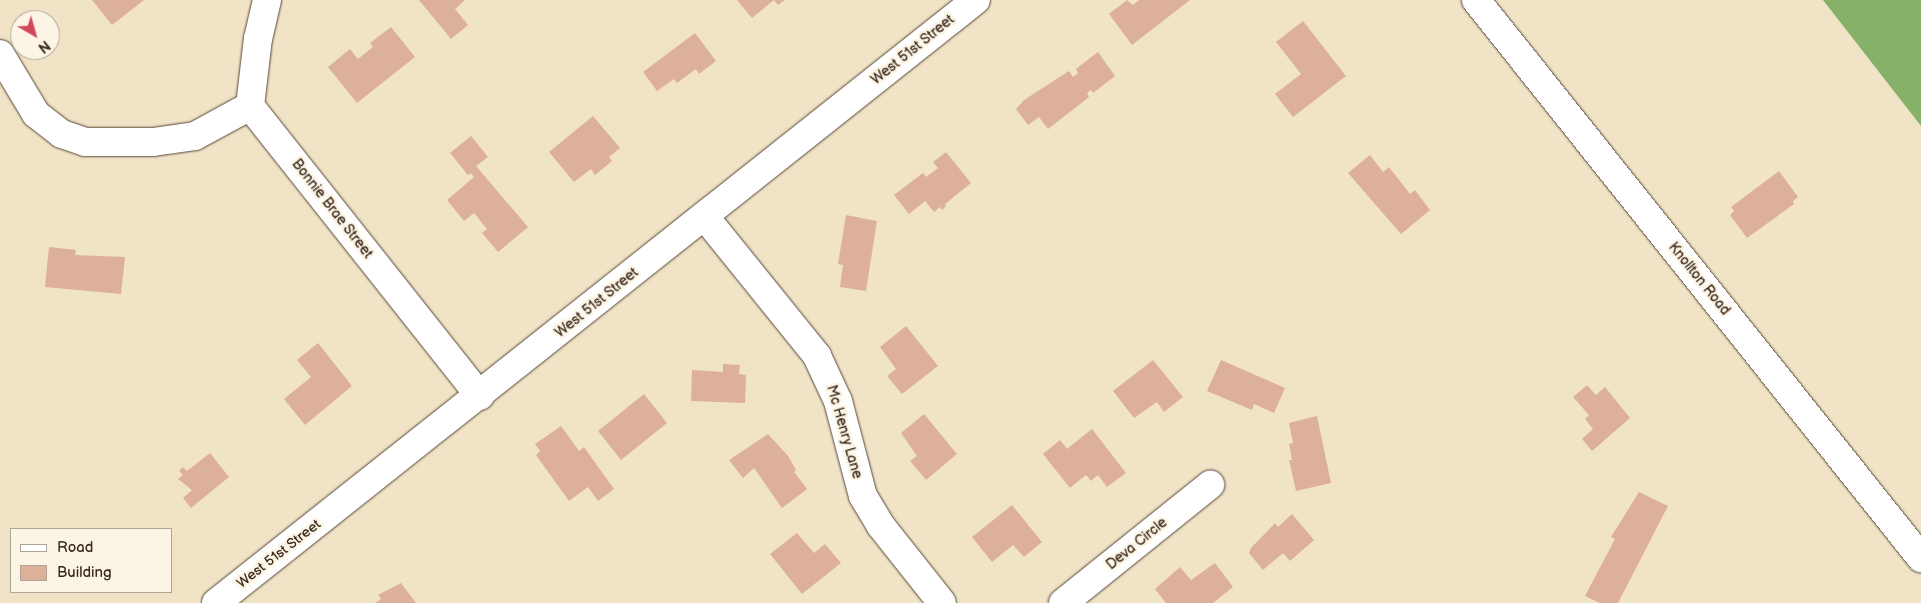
<!DOCTYPE html>
<html>
<head>
<meta charset="utf-8">
<style>
	body { margin:0 }
	#map { position:relative; width:1921px; height:603px; overflow:hidden; background:#f1e3c6; font-family:"Balsamiq Sans",sans-serif }
	div>[style] { position:absolute }
	.forest>* { inset:0; background:#86b169 }
	.building>* { inset:0; background:#ddb199 }
	.roads { filter:drop-shadow(0 0 1px #564637) drop-shadow(0 0 1px #564637) }
	.minor>* { height:28px; margin:-14px; padding:0 14px; transform-origin:14px; border-radius:14px; background:#fff }
	span { translate:-50% -50%; white-space:nowrap; text-align:center; line-height:1.15; -webkit-text-stroke:5px #fcf5e5; paint-order:stroke }
	.street-label { font-size:14px; color:#3b2a1e }
	.legend { position:absolute; left:10px; top:528px; width:162px; height:65px; box-sizing:border-box; background:#fcf5e5; border:1px solid #afa495; margin:0; padding:6px 9px; list-style:none; font-size:15px; color:#3b2a1e }
	.legend li { display:flex; align-items:center; gap:10px; height:25px }
	.legend b { width:25px; border:1px solid #afa495 }
	.north { position:absolute; left:10px; top:10px; width:50px; height:50px; box-sizing:border-box; background:#fcf5e5; border:1px solid #afa495; border-radius:50%; rotate:142deg; font-size:14px; font-weight:700; line-height:20px; text-align:center; color:#3b2a1e }
	.north::after { content:''; display:block; margin:auto; width:18px; height:22px; background:#d1495b; clip-path:polygon(50% 0,100% 100%,50% 72%,0 100%) }
</style>
</head>
<body>
<div id="map">
	<div class="forest">
		<i style="clip-path:polygon(1823px 0,1921px 0,1921px 126px)"></i>
	</div>
	<div class="building">
		<i style="clip-path:polygon(92px 0,144px 0,112px 25px)"></i>
		<i style="clip-path:polygon(419px 0,465px 0,455px 9px,468px 25px,451px 39px)"></i>
		<i style="clip-path:polygon(737px 0,785px 0,778px 5px,774px 0,752px 18px)"></i>
		<i style="clip-path:polygon(1127px 0,1133px 5px,1139px 0,1190px 0,1132px 45px,1109px 14px)"></i>
		<i style="clip-path:polygon(1303px 21px,1346px 76px,1293px 117px,1275px 94px,1301px 74px,1276px 42px)"></i>
		<i style="clip-path:polygon(391px 27px,415px 57px,357px 103px,328px 67px,350px 49px,358px 59px,373px 47px,370px 43px)"></i>
		<i style="clip-path:polygon(695px 33px,716px 61px,699px 74px,696px 69px,677px 83px,674px 79px,657px 91px,643px 72px)"></i>
		<i style="clip-path:polygon(1098px 52px,1115px 76px,1093px 93px,1091px 90px,1087px 93px,1089px 97px,1048px 129px,1039px 117px,1028px 125px,1016px 109px,1024px 100px,1069px 71px,1073px 77px,1078px 73px,1076px 69px)"></i>
		<i style="clip-path:polygon(593px 116px,620px 148px,609px 157px,612px 161px,595px 175px,591px 169px,574px 182px,549px 152px)"></i>
		<i style="clip-path:polygon(471px 136px,488px 157px,476px 166px,528px 227px,498px 252px,482px 233px,487px 229px,474px 213px,464px 221px,447px 200px,474px 177px,471px 173px,468px 175px,450px 153px)"></i>
		<i style="clip-path:polygon(946px 152px,971px 183px,945px 204px,946px 206px,942px 210px,940px 207px,934px 212px,925px 201px,909px 214px,894px 195px,923px 173px,926px 177px,938px 168px,933px 162px)"></i>
		<i style="clip-path:polygon(1370px 155px,1383px 172px,1389px 167px,1410px 194px,1415px 190px,1430px 210px,1401px 234px,1348px 173px)"></i>
		<i style="clip-path:polygon(1779px 171px,1798px 197px,1793px 201px,1794px 204px,1747px 238px,1730px 215px,1734px 211px,1731px 207px)"></i>
		<i style="clip-path:polygon(846px 215px,877px 221px,866px 291px,840px 287px,843px 265px,838px 264px)"></i>
		<i style="clip-path:polygon(49px 247px,76px 250px,75px 255px,125px 257px,121px 294px,45px 287px)"></i>
		<i style="clip-path:polygon(906px 326px,938px 366px,902px 394px,887px 376px,896px 369px,880px 347px)"></i>
		<i style="clip-path:polygon(318px 343px,352px 386px,305px 425px,284px 399px,311px 377px,297px 360px)"></i>
		<i style="clip-path:polygon(1153px 360px,1183px 397px,1164px 412px,1157px 402px,1134px 418px,1113px 391px)"></i>
		<i style="clip-path:polygon(1221px 360px,1285px 388px,1274px 413px,1254px 404px,1252px 410px,1207px 391px)"></i>
		<i style="clip-path:polygon(723px 364px,740px 365px,739px 374px,746px 375px,745px 403px,691px 401px,692px 370px,723px 372px)"></i>
		<i style="clip-path:polygon(1587px 385px,1596px 395px,1605px 387px,1630px 418px,1592px 451px,1582px 439px,1593px 429px,1585px 419px,1589px 415px,1573px 397px)"></i>
		<i style="clip-path:polygon(644px 394px,667px 423px,621px 460px,598px 431px)"></i>
		<i style="clip-path:polygon(924px 414px,957px 454px,926px 480px,910px 461px,917px 456px,901px 433px)"></i>
		<i style="clip-path:polygon(1317px 416px,1331px 483px,1296px 491px,1289px 460px,1292px 460px,1289px 444px,1293px 443px,1289px 423px)"></i>
		<i style="clip-path:polygon(561px 426px,579px 451px,584px 447px,614px 489px,598px 501px,588px 487px,569px 501px,536px 455px,540px 451px,535px 444px)"></i>
		<i style="clip-path:polygon(1092px 429px,1126px 473px,1107px 487px,1098px 475px,1091px 481px,1086px 475px,1070px 488px,1043px 454px,1060px 440px,1067px 449px)"></i>
		<i style="clip-path:polygon(768px 434px,788px 456px,796px 470px,794px 472px,807px 489px,782px 508px,754px 468px,743px 478px,729px 460px)"></i>
		<i style="clip-path:polygon(210px 453px,229px 477px,191px 508px,183px 498px,192px 490px,178px 479px,183px 475px,179px 471px,183px 467px,187px 471px)"></i>
		<i style="clip-path:polygon(1639px 492px,1668px 506px,1618px 603px,1600px 603px,1585px 596px,1615px 539px,1611px 537px)"></i>
		<i style="clip-path:polygon(1012px 505px,1042px 542px,1024px 557px,1013px 545px,992px 562px,972px 537px)"></i>
		<i style="clip-path:polygon(1292px 514px,1314px 540px,1290px 561px,1283px 553px,1263px 570px,1249px 553px,1251px 548px,1275px 523px,1278px 527px)"></i>
		<i style="clip-path:polygon(797px 533px,814px 553px,825px 544px,841px 563px,802px 594px,770px 554px)"></i>
		<i style="clip-path:polygon(1215px 563px,1233px 587px,1213px 603px,1166px 603px,1155px 589px,1180px 567px,1191px 580px)"></i>
		<i style="clip-path:polygon(401px 583px,416px 603px,375px 603px,381px 599px,378px 595px)"></i>
	</div>
	<div class="roads">
		<div class="minor">
			<i style="left:267px;top:0;width:39px;rotate:103deg"></i>
			<i style="left:258px;top:38px;width:68px;rotate:96.7deg"></i>
			<i style="left:250px;top:106px;width:370px;rotate:51.6deg"></i>
			<i style="left:1476px;top:0;width:714px;rotate:51.43deg"></i>
			<i style="left:0;top:54px;width:70px;rotate:59deg"></i>
			<i style="left:36px;top:114px;width:33px;rotate:38deg"></i>
			<i style="left:62px;top:134px;width:24px;rotate:19deg"></i>
			<i style="left:85px;top:142px;width:68px"></i>
			<i style="left:153px;top:142px;width:42px;rotate:-8.1deg"></i>
			<i style="left:195px;top:136px;width:63px;rotate:-28.6deg"></i>
			<i style="left:705px;top:217px;width:179px;rotate:51.1deg"></i>
			<i style="left:817px;top:356px;width:50px;rotate:65deg"></i>
			<i style="left:838px;top:401px;width:98px;rotate:75.3deg"></i>
			<i style="left:863px;top:496px;width:35px;rotate:59deg"></i>
			<i style="left:881px;top:526px;width:98px;rotate:51.6deg"></i>
			<i style="left:216px;top:603px;width:970px;rotate:-38.43deg"></i>
			<i style="left:1063px;top:603px;width:189px;rotate:-38.8deg"></i>
		</div>
	</div>
	<div class="street-label">
		<span style="left:913px;top:50px;rotate:-39deg">West 51st Street</span>
		<span style="left:332px;top:209px;rotate:52deg">Bonnie Brae Street</span>
		<span style="left:1699px;top:279px;rotate:51deg">Knollton Road</span>
		<span style="left:597px;top:303px;rotate:-39deg">West 51st Street</span>
		<span style="left:844px;top:432px;rotate:74deg">Mc Henry Lane</span>
		<span style="left:1137px;top:544px;rotate:-39deg">Deva Circle</span>
		<span style="left:279px;top:554px;rotate:-38deg">West 51st Street</span>
	</div>
	<ul class="legend">
	<li><b style="height:6px;background:#fff"></b>Road</li>
	<li><b style="height:14px;background:#ddb199"></b>Building</li>
	</ul>
	<div class="north">N</div>
</div>
</body>
</html>
